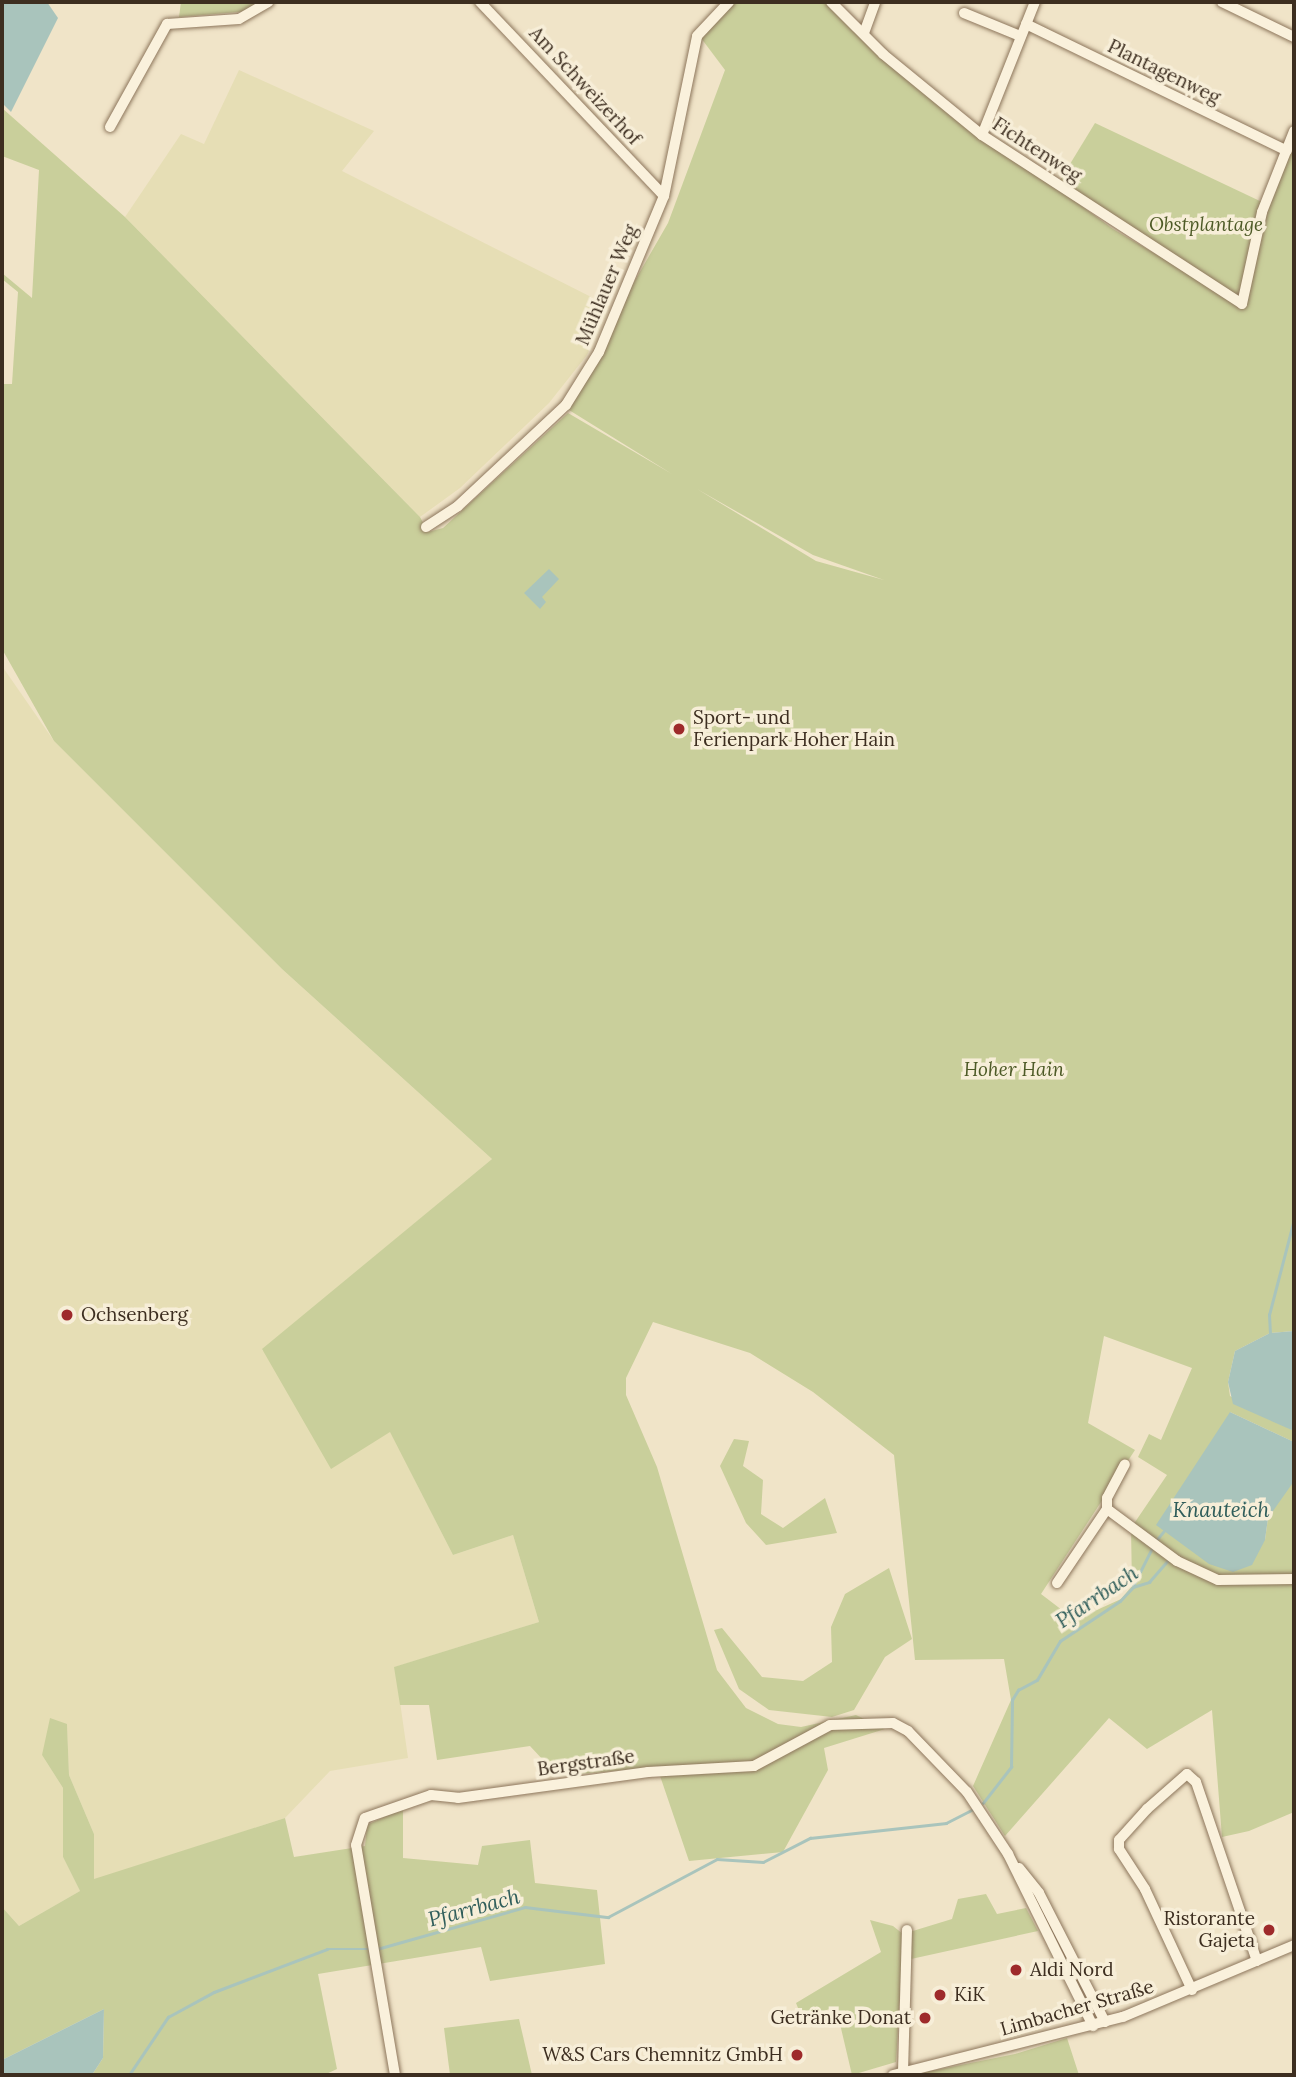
<!DOCTYPE html>
<html>
<head>
<meta charset="utf-8">
<style>
	body { margin:0 }
	#map { position:relative; width:1296px; height:2077px; overflow:hidden; background:#f0e4c8; font-family:Lora,serif }
	div>[style] { position:absolute }
	.farmland>* { inset:0; background:#e6deb5 }
	.green>* { inset:0; background:#c9cf9b }
	.water>* { inset:0; background:#a9c4bc }
	.stream>* { height:2.5px; margin:-1.25px; padding:0 1.25px; transform-origin:1.25px; border-radius:1.25px; background:#a9c4bc }
	.roads { filter:drop-shadow(0 0 2px #8d765c) drop-shadow(0 0 2px #8d765c) }
	.minor>* { height:10px; margin:-5px; padding:0 5px; transform-origin:5px; border-radius:5px; background:#faf1dc }
	.dots>* { width:19px; height:19px; translate:-50% -50%; box-sizing:border-box; border:4px solid #f7eed8; border-radius:50% }
	span { translate:-50% -50%; white-space:nowrap; text-align:center; line-height:1.15; -webkit-text-stroke:7px #f7eed8; paint-order:stroke }
	.street-label { font-size:19px; color:#3d2e20 }
	.park-label { font-size:19px; color:#4d5a26; font-style:italic }
	.poi-label { font-size:19px; color:#3d2e20 }
	.left { translate:0 -50%; text-align:left }
	.right { translate:-100% -50%; text-align:right }
	.water-label { font-size:21px; color:#2f5d5a; font-style:italic }
	.frame { position:absolute; inset:0; border:4px solid #3d2e20; pointer-events:none }
</style>
</head>
<body>
<div id="map">
	<div class="farmland">
		<i style="clip-path:polygon(239px 70px,374px 131px,342px 171px,609px 306px,587px 355px,549px 403px,460px 488px,420px 517px,125px 217px,181px 134px,204px 144px)"></i>
		<i style="clip-path:polygon(2px 666px,54px 741px,282px 969px,492px 1159px,262px 1350px,390px 1431px,453px 1555px,513px 1535px,539px 1622px,395px 1667px,408px 1758px,330px 1771px,285px 1818px,94px 1880px,94px 1834px,69px 1775px,67px 1725px,42px 1755px,63px 1788px,63px 1857px,80px 1891px,19px 1926px,2px 1907px)"></i>
	</div>
	<div class="green">
		<i style="clip-path:polygon(181px 2px,255px 2px,251px 11px,179px 17px)"></i>
		<i style="clip-path:polygon(evenodd,735px 2px,829px 2px,925px 91px,1113px 229px,1241px 304px,1262px 212px,1294px 131px,1294px 1331px,1270px 1333px,1235px 1351px,1228px 1382px,1230px 1396px,1294px 1431px,1294px 1442px,1230px 1412px,1265px 1540px,1268px 1518px,1294px 1474px,1294px 1812px,1249px 1831px,1222px 1837px,1212px 1710px,1147px 1749px,1109px 1718px,1005px 1836px,973px 1786px,1011px 1700px,1004px 1659px,915px 1660px,894px 1455px,813px 1392px,750px 1353px,653px 1322px,626px 1378px,626px 1395px,657px 1467px,717px 1670px,746px 1708px,778px 1724px,801px 1727px,856px 1715px,885px 1729px,824px 1748px,828px 1770px,783px 1852px,689px 1861px,657px 1767px,558px 1776px,530px 1746px,437px 1760px,429px 1705px,400px 1705px,394px 1667px,539px 1622px,513px 1535px,453px 1555px,390px 1432px,331px 1469px,262px 1349px,492px 1159px,282px 969px,54px 741px,2px 649px,2px 384px,12px 384px,18px 292px,2px 279px,2px 273px,32px 298px,39px 170px,2px 156px,2px 108px,125px 217px,420px 517px,428px 532px,443px 528px,568px 413px,672px 474px,569px 410px,610px 324px,668px 223px,725px 70px,701px 38px,735px 2px,697px 489px,813px 555px,884px 580px,816px 561px,697px 489px,735px 2px,1104px 1336px,1192px 1368px,1161px 1440px,1149px 1434px,1138px 1457px,1167px 1475px,1131px 1528px,1132px 1586px,1121px 1599px,1075px 1620px,1041px 1594px,1135px 1450px,1088px 1423px,1104px 1336px)"></i>
		<i style="clip-path:polygon(1095px 123px,1262px 202px,1239px 299px,1059px 182px)"></i>
		<i style="clip-path:polygon(734px 1439px,749px 1441px,743px 1466px,763px 1480px,761px 1514px,783px 1528px,825px 1498px,837px 1533px,766px 1545px,746px 1523px,720px 1466px)"></i>
		<i style="clip-path:polygon(889px 1568px,912px 1639px,885px 1657px,854px 1710px,832px 1717px,769px 1710px,739px 1689px,714px 1630px,722px 1628px,762px 1677px,803px 1681px,832px 1662px,831px 1627px,845px 1594px)"></i>
		<i style="clip-path:polygon(50px 1718px,67px 1724px,69px 1775px,94px 1834px,94px 1879px,285px 1818px,294px 1857px,365px 1846px,367px 1825px,403px 1808px,403px 1858px,478px 1865px,482px 1846px,530px 1840px,535px 1883px,597px 1890px,605px 1964px,490px 1981px,481px 1947px,318px 1974px,337px 2069px,324px 2075px,92px 2075px,103px 2058px,104px 2009px,2px 2060px,2px 1907px,19px 1926px,80px 1891px,63px 1857px,63px 1788px,42px 1755px)"></i>
		<i style="clip-path:polygon(986px 1894px,997px 1914px,1026px 1908px,1038px 1931px,902px 1961px,896px 2062px,852px 2075px,836px 2007px,802px 2018px,796px 2003px,881px 1952px,870px 1920px,893px 1926px,903px 1934px,952px 1919px,958px 1899px)"></i>
		<i style="clip-path:polygon(519px 2019px,532px 2075px,450px 2075px,444px 2028px)"></i>
		<i style="clip-path:polygon(1067px 2038px,1079px 2075px,911px 2075px,1015px 2054px)"></i>
	</div>
	<div class="water">
		<i style="clip-path:polygon(2px 2px,47px 2px,58px 18px,11px 112px,2px 103px)"></i>
		<i style="clip-path:polygon(549px 569px,559px 579px,542px 597px,546px 602px,540px 609px,524px 593px)"></i>
		<i style="clip-path:polygon(1294px 1331px,1294px 1431px,1233px 1404px,1228px 1382px,1235px 1351px,1270px 1333px)"></i>
		<i style="clip-path:polygon(1230px 1412px,1294px 1442px,1292px 1484px,1268px 1518px,1265px 1540px,1252px 1565px,1233px 1572px,1209px 1564px,1156px 1525px)"></i>
		<i style="clip-path:polygon(104px 2009px,103px 2058px,92px 2075px,2px 2075px,2px 2060px)"></i>
	</div>
	<div class="stream">
		<i style="left:1270px;top:1334px;width:19px;rotate:-93deg"></i>
		<i style="left:1269px;top:1315px;width:99px;rotate:-75.4deg"></i>
		<i style="left:1155px;top:1542px;width:14px;rotate:-51deg"></i>
		<i style="left:1133px;top:1586px;width:42px;rotate:-63.4deg"></i>
		<i style="left:983px;top:1803px;width:46px;rotate:-52.1deg"></i>
		<i style="left:1011px;top:1767px;width:67px;rotate:-89.1deg"></i>
		<i style="left:1012px;top:1700px;width:12px;rotate:-59deg"></i>
		<i style="left:1018px;top:1690px;width:21px;rotate:-28deg"></i>
		<i style="left:1037px;top:1680px;width:45px;rotate:-59.5deg"></i>
		<i style="left:1060px;top:1641px;width:72px;rotate:-33.7deg"></i>
		<i style="left:1120px;top:1601px;width:19px;rotate:-47deg"></i>
		<i style="left:1133px;top:1587px;width:17px;rotate:-17deg"></i>
		<i style="left:1149px;top:1582px;width:28px;rotate:-49deg"></i>
		<i style="left:377px;top:1949px;width:154px;rotate:-15.8deg"></i>
		<i style="left:525px;top:1907px;width:84px;rotate:6.9deg"></i>
		<i style="left:608px;top:1917px;width:123px;rotate:-28deg"></i>
		<i style="left:717px;top:1859px;width:46px;rotate:3.7deg"></i>
		<i style="left:763px;top:1862px;width:53px;rotate:-27.1deg"></i>
		<i style="left:810px;top:1838px;width:137px;rotate:-6.3deg"></i>
		<i style="left:946px;top:1823px;width:33px;rotate:-27deg"></i>
		<i style="left:129px;top:2075px;width:70px;rotate:-56.1deg"></i>
		<i style="left:168px;top:2017px;width:52px;rotate:-28.5deg"></i>
		<i style="left:214px;top:1992px;width:121px;rotate:-20.8deg"></i>
		<i style="left:327px;top:1949px;width:44px"></i>
	</div>
	<div class="roads">
		<div class="minor">
			<i style="left:480px;top:2px;width:267px;rotate:46.5deg"></i>
			<i style="left:831px;top:2px;width:74px;rotate:45deg"></i>
			<i style="left:883px;top:54px;width:128px;rotate:39.3deg"></i>
			<i style="left:982px;top:135px;width:310px;rotate:33deg"></i>
			<i style="left:1242px;top:304px;width:94px;rotate:-77.7deg"></i>
			<i style="left:1262px;top:212px;width:87px;rotate:-68.4deg"></i>
			<i style="left:1222px;top:2px;width:80px;rotate:25.9deg"></i>
			<i style="left:964px;top:13px;width:61px;rotate:22.3deg"></i>
			<i style="left:1026px;top:24px;width:290px;rotate:25.9deg"></i>
			<i style="left:864px;top:33px;width:33px;rotate:-70deg"></i>
			<i style="left:110px;top:127px;width:118px;rotate:-61deg"></i>
			<i style="left:167px;top:24px;width:72px;rotate:-4deg"></i>
			<i style="left:239px;top:19px;width:34px;rotate:-30deg"></i>
			<i style="left:982px;top:135px;width:143px;rotate:-68.3deg"></i>
			<i style="left:426px;top:527px;width:38px;rotate:-33deg"></i>
			<i style="left:458px;top:506px;width:148px;rotate:-43.1deg"></i>
			<i style="left:566px;top:405px;width:62px;rotate:-58.1deg"></i>
			<i style="left:599px;top:352px;width:169px;rotate:-67.4deg"></i>
			<i style="left:664px;top:196px;width:163px;rotate:-78.3deg"></i>
			<i style="left:697px;top:36px;width:47px;rotate:-46.7deg"></i>
			<i style="left:1107px;top:1509px;width:87px;rotate:36.6deg"></i>
			<i style="left:1177px;top:1561px;width:45px;rotate:24.9deg"></i>
			<i style="left:1218px;top:1580px;width:76px;rotate:-0.8deg"></i>
			<i style="left:1057px;top:1583px;width:89px;rotate:-56deg"></i>
			<i style="left:1107px;top:1509px;width:11px;rotate:-90deg"></i>
			<i style="left:1107px;top:1498px;width:38px;rotate:-62deg"></i>
			<i style="left:1019px;top:1868px;width:32px;rotate:51deg"></i>
			<i style="left:1039px;top:1893px;width:145px;rotate:62.9deg"></i>
			<i style="left:1192px;top:1990px;width:111px;rotate:-115deg"></i>
			<i style="left:1145px;top:1889px;width:48px;rotate:-123deg"></i>
			<i style="left:1119px;top:1849px;width:9px;rotate:-90deg"></i>
			<i style="left:1119px;top:1840px;width:42px;rotate:-47.9deg"></i>
			<i style="left:1147px;top:1809px;width:53px;rotate:-41.2deg"></i>
			<i style="left:1187px;top:1774px;width:12px;rotate:42deg"></i>
			<i style="left:1196px;top:1782px;width:189px;rotate:71.2deg"></i>
			<i style="left:903px;top:2072px;width:142px;rotate:-88.4deg"></i>
			<i style="left:395px;top:2075px;width:233px;rotate:-99.6deg"></i>
			<i style="left:356px;top:1845px;width:28px;rotate:-72deg"></i>
			<i style="left:365px;top:1818px;width:70px;rotate:-19.2deg"></i>
			<i style="left:431px;top:1795px;width:27px;rotate:6deg"></i>
			<i style="left:458px;top:1798px;width:192px;rotate:-7.8deg"></i>
			<i style="left:648px;top:1772px;width:106px;rotate:-3.2deg"></i>
			<i style="left:754px;top:1766px;width:86px;rotate:-28.3deg"></i>
			<i style="left:830px;top:1725px;width:63px;rotate:-1.8deg"></i>
			<i style="left:893px;top:1723px;width:17px;rotate:28deg"></i>
			<i style="left:908px;top:1731px;width:85px;rotate:46deg"></i>
			<i style="left:967px;top:1792px;width:74px;rotate:56.5deg"></i>
			<i style="left:1008px;top:1854px;width:192px;rotate:63.7deg"></i>
			<i style="left:893px;top:2075px;width:237px;rotate:-14.2deg"></i>
			<i style="left:1123px;top:2017px;width:186px;rotate:-22.8deg"></i>
		</div>
	</div>
	<div class="dots">
		<i style="left:679px;top:729px;background:#9e2a2b"></i>
		<i style="left:67px;top:1315px;background:#9e2a2b"></i>
		<i style="left:1269px;top:1930px;background:#9e2a2b"></i>
		<i style="left:1016px;top:1970px;background:#9e2a2b"></i>
		<i style="left:940px;top:1995px;background:#9e2a2b"></i>
		<i style="left:925px;top:2018px;background:#9e2a2b"></i>
		<i style="left:797px;top:2055px;background:#9e2a2b"></i>
	</div>
	<div class="street-label">
		<span style="left:1164px;top:72px;rotate:26deg">Plantagenweg</span>
		<span style="left:585px;top:86px;rotate:47deg">Am Schweizerhof</span>
		<span style="left:1037px;top:150px;rotate:33deg">Fichtenweg</span>
		<span style="left:607px;top:285px;rotate:-67deg">Mühlauer Weg</span>
		<span style="left:586px;top:1763px;rotate:-8deg">Bergstraße</span>
		<span style="left:1077px;top:2008px;rotate:-16deg">Limbacher Straße</span>
	</div>
	<div class="park-label">
		<span style="left:1206px;top:225px">Obstplantage</span>
		<span style="left:1014px;top:1070px">Hoher Hain</span>
	</div>
	<div class="poi-label">
		<span class="left" style="left:693px;top:729px">Sport- und<br>Ferienpark Hoher Hain</span>
		<span class="left" style="left:81px;top:1315px">Ochsenberg</span>
		<span class="right" style="left:1255px;top:1930px">Ristorante<br>Gajeta</span>
		<span class="left" style="left:1030px;top:1970px">Aldi Nord</span>
		<span class="left" style="left:954px;top:1995px">KiK</span>
		<span class="right" style="left:911px;top:2018px">Getränke Donat</span>
		<span class="right" style="left:783px;top:2055px">W&amp;S Cars Chemnitz GmbH</span>
	</div>
	<div class="water-label">
		<span style="left:1221px;top:1510px">Knauteich</span>
		<span style="left:1097px;top:1597px;rotate:-34deg">Pfarrbach</span>
		<span style="left:474px;top:1908px;rotate:-15deg">Pfarrbach</span>
	</div>
	<div class="frame"></div>
</div>
</body>
</html>
